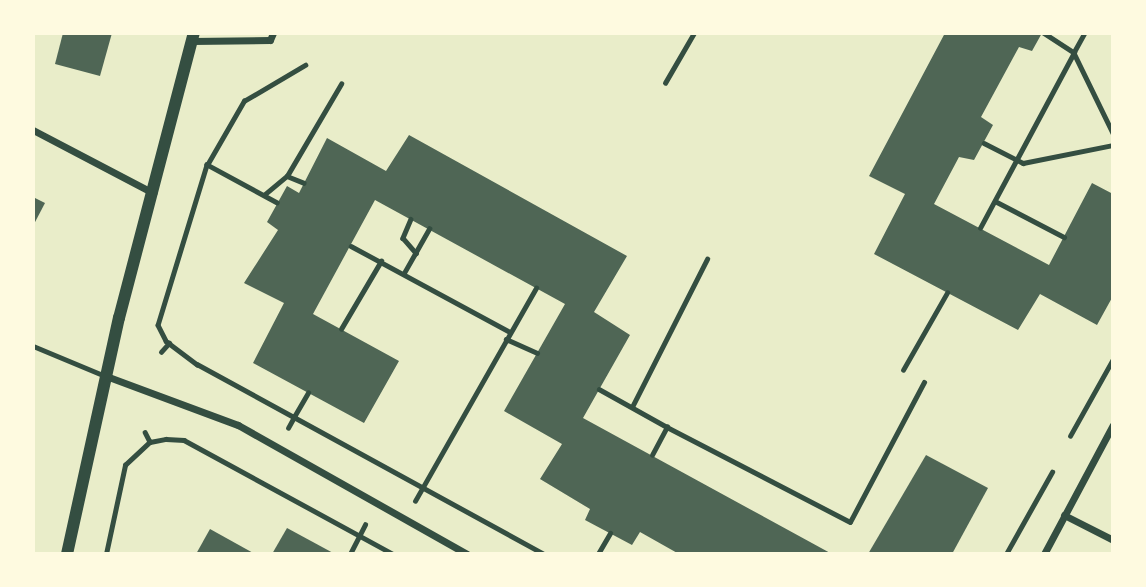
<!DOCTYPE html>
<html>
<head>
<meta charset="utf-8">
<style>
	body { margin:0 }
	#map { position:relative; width:1146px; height:587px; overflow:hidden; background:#e9edc9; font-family:Ubuntu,sans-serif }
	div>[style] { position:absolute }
	.building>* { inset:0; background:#4f6655 }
	.path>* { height:4.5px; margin:-2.25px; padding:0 2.25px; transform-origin:2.25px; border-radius:2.25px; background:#344e41 }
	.service>* { height:5px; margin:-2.5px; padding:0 2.5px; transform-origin:2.5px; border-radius:2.5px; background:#344e41 }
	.minor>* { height:7px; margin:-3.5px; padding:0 3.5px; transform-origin:3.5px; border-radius:3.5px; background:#344e41 }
	.tertiary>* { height:12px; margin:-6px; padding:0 6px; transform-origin:6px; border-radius:6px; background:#344e41 }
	span { translate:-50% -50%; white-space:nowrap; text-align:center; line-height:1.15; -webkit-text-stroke:5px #fefae0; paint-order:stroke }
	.frame { position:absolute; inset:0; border:35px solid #fefae0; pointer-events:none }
</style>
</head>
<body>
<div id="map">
	<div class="building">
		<i style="clip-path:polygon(63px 33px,112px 33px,100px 76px,55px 64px)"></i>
		<i style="clip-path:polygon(945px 33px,1042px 33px,1032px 51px,1019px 47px,981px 117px,993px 125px,974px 160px,959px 157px,934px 204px,1049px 265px,1092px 183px,1113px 194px,1113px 296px,1097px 325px,1040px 294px,1018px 330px,874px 254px,905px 194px,869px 176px)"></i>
		<i style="clip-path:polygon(409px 135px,627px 256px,594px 312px,630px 335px,583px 418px,832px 554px,679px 554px,640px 532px,632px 545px,585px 520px,590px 509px,540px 479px,562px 444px,504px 411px,565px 304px,375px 200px,313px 314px,399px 361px,364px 423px,253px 363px,284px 303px,244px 283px,278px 230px,267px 222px,287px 186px,299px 193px,327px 138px,386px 171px)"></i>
		<i style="clip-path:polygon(33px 197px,45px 203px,33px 226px)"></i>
		<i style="clip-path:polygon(926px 455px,988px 488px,952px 554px,868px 554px)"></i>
		<i style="clip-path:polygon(287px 528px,335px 554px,272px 554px)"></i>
		<i style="clip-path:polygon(210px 529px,255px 554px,196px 554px)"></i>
	</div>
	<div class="path">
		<i style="left:1085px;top:33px;width:23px;rotate:119deg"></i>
		<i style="left:1074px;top:53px;width:89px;rotate:64deg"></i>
		<i style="left:665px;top:83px;width:58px;rotate:-59.9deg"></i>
		<i style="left:984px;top:143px;width:44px;rotate:27.1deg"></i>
		<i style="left:1023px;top:163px;width:92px;rotate:-11.3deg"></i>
		<i style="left:207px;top:165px;width:167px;rotate:107deg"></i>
		<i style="left:158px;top:325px;width:18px;rotate:63deg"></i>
		<i style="left:166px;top:341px;width:39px;rotate:37deg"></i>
		<i style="left:197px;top:364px;width:111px;rotate:28.7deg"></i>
		<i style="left:294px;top:417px;width:28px;rotate:-60deg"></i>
		<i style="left:287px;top:176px;width:18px;rotate:22deg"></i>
		<i style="left:264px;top:195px;width:30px;rotate:-40deg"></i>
		<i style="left:287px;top:176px;width:107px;rotate:-59.6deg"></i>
		<i style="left:995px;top:201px;width:78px;rotate:27.6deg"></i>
		<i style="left:277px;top:203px;width:80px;rotate:-151.5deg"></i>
		<i style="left:207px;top:165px;width:74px;rotate:-60deg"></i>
		<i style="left:244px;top:101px;width:71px;rotate:-30.5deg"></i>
		<i style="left:411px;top:219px;width:21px;rotate:113deg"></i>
		<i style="left:403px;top:238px;width:20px;rotate:49deg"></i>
		<i style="left:980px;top:228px;width:199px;rotate:-61.8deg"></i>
		<i style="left:1074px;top:53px;width:37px;rotate:-147deg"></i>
		<i style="left:351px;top:246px;width:181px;rotate:28.4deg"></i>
		<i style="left:404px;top:273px;width:51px;rotate:-60.4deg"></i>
		<i style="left:341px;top:329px;width:79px;rotate:-59.5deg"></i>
		<i style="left:506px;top:339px;width:34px;rotate:24deg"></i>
		<i style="left:161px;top:352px;width:12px;rotate:-48deg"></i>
		<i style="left:903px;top:370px;width:89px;rotate:-60.3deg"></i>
		<i style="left:599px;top:389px;width:78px;rotate:29.2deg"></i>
		<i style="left:632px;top:407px;width:166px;rotate:-63.1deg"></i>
		<i style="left:288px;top:428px;width:13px;rotate:-61deg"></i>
		<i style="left:294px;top:417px;width:285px;rotate:28.7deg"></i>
		<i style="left:145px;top:432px;width:11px;rotate:63deg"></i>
		<i style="left:1070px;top:436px;width:88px;rotate:-60.8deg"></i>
		<i style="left:652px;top:455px;width:32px;rotate:-62deg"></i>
		<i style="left:667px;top:427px;width:206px;rotate:27.4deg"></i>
		<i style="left:850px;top:522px;width:158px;rotate:-62.1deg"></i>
		<i style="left:415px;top:501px;width:245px;rotate:-60.4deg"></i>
		<i style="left:106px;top:554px;width:91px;rotate:-77.9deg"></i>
		<i style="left:125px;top:465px;width:34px;rotate:-43deg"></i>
		<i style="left:150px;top:442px;width:16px;rotate:-11deg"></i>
		<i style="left:166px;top:439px;width:18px;rotate:3deg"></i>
		<i style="left:184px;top:440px;width:238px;rotate:28.6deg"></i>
		<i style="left:350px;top:554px;width:33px;rotate:-63deg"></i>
		<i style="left:598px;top:554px;width:24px;rotate:-60deg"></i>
		<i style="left:1006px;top:554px;width:94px;rotate:-60.7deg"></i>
	</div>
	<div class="service">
		<i style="left:33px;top:346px;width:78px;rotate:22.6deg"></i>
	</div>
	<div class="minor">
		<i style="left:192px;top:41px;width:78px;rotate:-0.7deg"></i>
		<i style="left:270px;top:40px;width:8px;rotate:-67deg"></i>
		<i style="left:33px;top:130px;width:136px;rotate:27.7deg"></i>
		<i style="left:106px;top:376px;width:141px;rotate:20.4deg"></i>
		<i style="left:238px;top:425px;width:263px;rotate:29.4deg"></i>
		<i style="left:1064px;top:515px;width:55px;rotate:27deg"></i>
		<i style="left:1044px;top:554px;width:146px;rotate:-61.9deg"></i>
	</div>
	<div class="tertiary">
		<i style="left:67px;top:554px;width:242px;rotate:-77.6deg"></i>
		<i style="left:119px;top:318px;width:295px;rotate:-75.3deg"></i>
	</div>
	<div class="frame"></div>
</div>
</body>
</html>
